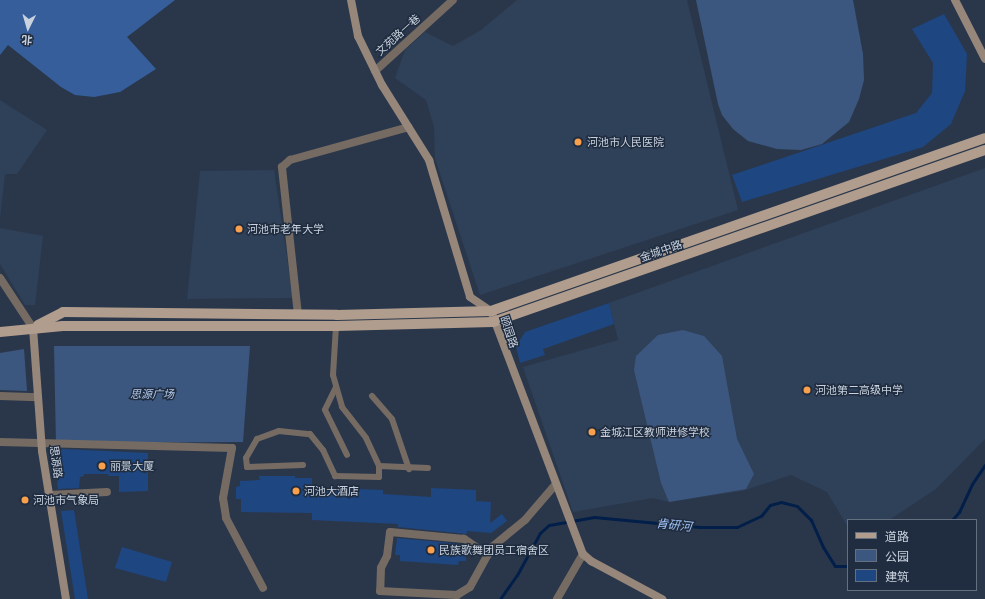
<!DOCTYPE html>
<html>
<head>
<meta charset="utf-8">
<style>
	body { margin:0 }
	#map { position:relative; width:985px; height:599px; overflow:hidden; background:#2a374b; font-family:Merriweather,"Noto Sans SC",serif }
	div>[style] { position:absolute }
	.built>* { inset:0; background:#2f4059 }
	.green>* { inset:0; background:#3c577f }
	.forest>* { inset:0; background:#355e9a }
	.stream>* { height:3px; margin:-1.5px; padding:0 1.5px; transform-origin:1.5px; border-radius:1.5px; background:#021f49 }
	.building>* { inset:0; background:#1e4680 }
	.lane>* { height:6px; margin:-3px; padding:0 3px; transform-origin:3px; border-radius:3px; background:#756b63 }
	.street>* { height:8px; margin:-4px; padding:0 4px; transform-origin:4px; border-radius:4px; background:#756b63 }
	.secondary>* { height:8px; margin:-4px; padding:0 4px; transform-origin:4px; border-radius:4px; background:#97877b }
	.primary>* { height:10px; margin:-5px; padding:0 5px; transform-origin:5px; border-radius:5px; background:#b19d8d }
	.dots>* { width:11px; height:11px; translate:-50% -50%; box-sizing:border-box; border:2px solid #202d40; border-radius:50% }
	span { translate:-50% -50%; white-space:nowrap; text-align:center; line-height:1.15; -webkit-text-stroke:3px #202d40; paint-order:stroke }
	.street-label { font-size:11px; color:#c9d2de }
	.poi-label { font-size:11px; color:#c9d2de }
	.left { translate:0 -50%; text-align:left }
	.park-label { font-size:11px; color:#b5ccef; font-style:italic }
	.water-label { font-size:12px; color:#a0c3f6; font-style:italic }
	.legend { position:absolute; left:847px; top:519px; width:130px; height:72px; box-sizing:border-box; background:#202d40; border:1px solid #646f7f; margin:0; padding:5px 7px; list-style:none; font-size:12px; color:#c9d2de }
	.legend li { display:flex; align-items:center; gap:8px; height:20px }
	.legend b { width:20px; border:1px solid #646f7f }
	.north { position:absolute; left:8px; top:8px; width:40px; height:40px; -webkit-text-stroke:3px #202d40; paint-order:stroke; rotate:185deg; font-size:11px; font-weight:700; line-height:16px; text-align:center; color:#c9d2de }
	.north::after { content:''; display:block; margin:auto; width:14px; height:18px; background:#c9d2de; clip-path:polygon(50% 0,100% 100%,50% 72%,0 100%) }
</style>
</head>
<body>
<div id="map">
	<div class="built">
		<i style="clip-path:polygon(517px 0,687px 0,738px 210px,480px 295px,435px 158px,434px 127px,426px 100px,395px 78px,405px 50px,425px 32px,453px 46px,481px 30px)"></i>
		<i style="clip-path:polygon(0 100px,47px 130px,17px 174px,5px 174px,0 219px)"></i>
		<i style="clip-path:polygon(985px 168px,985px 439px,936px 489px,889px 520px,848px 520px,848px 527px,827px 492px,791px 475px,742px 491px,669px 502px,653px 498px,573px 512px,523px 367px,618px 340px,609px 303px)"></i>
		<i style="clip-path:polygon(274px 170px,293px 298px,187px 299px,200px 171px)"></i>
		<i style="clip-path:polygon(0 228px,43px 236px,35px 305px,25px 305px,0 264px)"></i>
	</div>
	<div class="green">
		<i style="clip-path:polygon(696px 0,853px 0,863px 54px,864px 80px,859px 99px,849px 122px,822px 144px,801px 150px,777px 149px,748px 141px,733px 129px,722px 115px,718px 104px)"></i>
		<i style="clip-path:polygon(683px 330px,704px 336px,722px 356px,737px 439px,754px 474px,746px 489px,669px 502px,661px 483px,634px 370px,636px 356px,658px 335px)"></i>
		<i style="clip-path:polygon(54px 346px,250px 346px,243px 442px,56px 443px)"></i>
		<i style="clip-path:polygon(24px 349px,27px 391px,0 390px,0 353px)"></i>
	</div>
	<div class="forest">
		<i style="clip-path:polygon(0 0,175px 0,127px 37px,156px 69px,120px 92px,94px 97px,75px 95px,61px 87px,8px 45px,0 55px)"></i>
	</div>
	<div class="stream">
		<i style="left:952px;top:520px;width:11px;rotate:-49deg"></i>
		<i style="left:959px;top:512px;width:31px;rotate:-65deg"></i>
		<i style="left:972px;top:484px;width:23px;rotate:-56deg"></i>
		<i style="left:500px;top:599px;width:29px;rotate:-55deg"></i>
		<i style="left:517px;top:575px;width:48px;rotate:-61.3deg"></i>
		<i style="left:540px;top:533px;width:12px;rotate:-42deg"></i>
		<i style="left:549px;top:525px;width:46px;rotate:-10.1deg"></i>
		<i style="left:594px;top:517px;width:106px;rotate:5.4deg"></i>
		<i style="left:700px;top:527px;width:37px"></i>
		<i style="left:737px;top:527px;width:26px;rotate:-25deg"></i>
		<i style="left:761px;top:516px;width:14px;rotate:-51deg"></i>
		<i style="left:770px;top:505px;width:11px;rotate:-15deg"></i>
		<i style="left:781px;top:502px;width:16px;rotate:14deg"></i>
		<i style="left:797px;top:506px;width:20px;rotate:45deg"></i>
		<i style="left:811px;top:520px;width:30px;rotate:66deg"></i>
		<i style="left:823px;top:547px;width:22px;rotate:58deg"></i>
		<i style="left:835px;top:566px;width:13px"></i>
	</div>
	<div class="building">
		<i style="clip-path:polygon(944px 14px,967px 54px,965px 91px,951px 124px,923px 147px,742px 202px,732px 175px,916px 113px,932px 93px,933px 63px,912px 29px)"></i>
		<i style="clip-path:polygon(609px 303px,614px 324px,543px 349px,545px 355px,520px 363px,516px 346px,525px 332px)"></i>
		<i style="clip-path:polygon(63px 449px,148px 453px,148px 491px,119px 492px,119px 476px,108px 476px,109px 474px,84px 474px,84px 476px,80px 477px,79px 488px,58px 489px,55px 459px,57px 452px)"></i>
		<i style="clip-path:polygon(259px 476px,295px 476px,295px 478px,312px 478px,312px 487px,383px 490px,383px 494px,431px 497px,431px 488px,476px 490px,476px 501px,491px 502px,490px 523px,502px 514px,507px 521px,491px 533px,467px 531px,467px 534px,398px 527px,398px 524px,312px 520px,312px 513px,241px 512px,241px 499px,236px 499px,236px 487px,240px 486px,240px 481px,260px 480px)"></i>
		<i style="clip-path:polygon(74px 510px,88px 599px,75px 599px,61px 511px)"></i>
		<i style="clip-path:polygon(397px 538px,462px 544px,466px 547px,466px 561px,459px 561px,458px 565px,400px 561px,400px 555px,395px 555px)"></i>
		<i style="clip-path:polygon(122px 547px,172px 562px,166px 582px,115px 568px)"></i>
	</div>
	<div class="lane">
		<i style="left:336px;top:326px;width:49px;rotate:93.5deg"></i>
		<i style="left:333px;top:375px;width:33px;rotate:74deg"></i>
		<i style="left:342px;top:407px;width:39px;rotate:52deg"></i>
		<i style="left:366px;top:438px;width:31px;rotate:65deg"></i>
		<i style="left:336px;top:387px;width:25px;rotate:116deg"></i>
		<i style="left:325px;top:410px;width:50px;rotate:63.9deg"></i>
		<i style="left:372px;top:396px;width:30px;rotate:49deg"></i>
		<i style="left:392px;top:419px;width:53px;rotate:71.2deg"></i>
		<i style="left:303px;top:465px;width:56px;rotate:178deg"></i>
		<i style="left:247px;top:467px;width:9px;rotate:-96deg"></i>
		<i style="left:246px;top:458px;width:22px;rotate:-60deg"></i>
		<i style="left:257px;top:439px;width:23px;rotate:-20deg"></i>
		<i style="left:279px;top:431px;width:31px;rotate:6deg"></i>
		<i style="left:310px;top:434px;width:21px;rotate:51deg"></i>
		<i style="left:323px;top:450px;width:29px;rotate:65deg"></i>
		<i style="left:335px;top:476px;width:44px;rotate:1.3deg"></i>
		<i style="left:379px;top:477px;width:11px;rotate:-90deg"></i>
		<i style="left:379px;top:466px;width:49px;rotate:2.3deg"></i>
	</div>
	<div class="street">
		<i style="left:375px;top:71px;width:105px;rotate:-42.3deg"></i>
		<i style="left:0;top:278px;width:60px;rotate:56.6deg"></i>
		<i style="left:298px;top:315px;width:149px;rotate:-96.2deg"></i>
		<i style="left:282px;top:167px;width:11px;rotate:-41deg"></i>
		<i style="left:290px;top:160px;width:123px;rotate:-15.5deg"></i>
		<i style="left:0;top:396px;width:38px;rotate:2deg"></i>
		<i style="left:0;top:442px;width:232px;rotate:1.5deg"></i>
		<i style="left:232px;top:448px;width:51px;rotate:100.2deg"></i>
		<i style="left:223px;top:498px;width:20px;rotate:81deg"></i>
		<i style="left:226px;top:518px;width:79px;rotate:62.1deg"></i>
		<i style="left:49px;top:495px;width:58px;rotate:-3deg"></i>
		<i style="left:488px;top:555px;width:29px;rotate:-146deg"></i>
		<i style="left:464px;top:539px;width:74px;rotate:-174.6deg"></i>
		<i style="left:390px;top:532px;width:24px;rotate:97deg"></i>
		<i style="left:387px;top:556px;width:13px;rotate:117deg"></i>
		<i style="left:381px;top:568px;width:23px;rotate:92deg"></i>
		<i style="left:380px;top:591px;width:77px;rotate:3deg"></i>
		<i style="left:457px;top:595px;width:15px;rotate:-32deg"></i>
		<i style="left:470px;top:587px;width:46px;rotate:-61.2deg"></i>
		<i style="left:492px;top:547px;width:43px;rotate:-39.3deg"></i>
		<i style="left:525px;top:520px;width:46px;rotate:-49.4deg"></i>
		<i style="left:557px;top:599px;width:52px;rotate:-60deg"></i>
	</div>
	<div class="secondary">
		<i style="left:351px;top:0;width:37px;rotate:79deg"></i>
		<i style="left:358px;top:36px;width:55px;rotate:63.9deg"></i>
		<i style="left:382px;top:85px;width:89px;rotate:57.9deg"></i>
		<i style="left:429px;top:160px;width:143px;rotate:73.3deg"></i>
		<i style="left:470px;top:297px;width:25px;rotate:34deg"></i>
		<i style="left:491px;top:311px;width:260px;rotate:69.3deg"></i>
		<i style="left:583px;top:554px;width:11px;rotate:41deg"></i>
		<i style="left:591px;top:561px;width:81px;rotate:28.2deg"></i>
		<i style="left:955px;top:0;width:66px;rotate:63deg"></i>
		<i style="left:33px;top:328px;width:123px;rotate:85.8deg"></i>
		<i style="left:42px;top:451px;width:150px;rotate:80.8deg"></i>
	</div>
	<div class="primary">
		<i style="left:38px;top:325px;width:28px;rotate:-27deg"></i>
		<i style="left:63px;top:312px;width:274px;rotate:0.6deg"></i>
		<i style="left:337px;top:315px;width:154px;rotate:-1.5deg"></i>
		<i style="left:491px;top:311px;width:523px;rotate:-19.3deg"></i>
		<i style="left:0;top:332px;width:63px;rotate:-5.4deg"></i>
		<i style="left:63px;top:326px;width:273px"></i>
		<i style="left:336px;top:326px;width:157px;rotate:-1.5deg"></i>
		<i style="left:493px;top:322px;width:521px;rotate:-19.27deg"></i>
	</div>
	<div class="dots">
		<i style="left:578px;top:142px;background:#f9a04c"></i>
		<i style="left:239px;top:229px;background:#f9a04c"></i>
		<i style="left:807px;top:390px;background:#f9a04c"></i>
		<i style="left:592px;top:432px;background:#f9a04c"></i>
		<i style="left:102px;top:466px;background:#f9a04c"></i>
		<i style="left:296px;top:491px;background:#f9a04c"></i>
		<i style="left:25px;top:500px;background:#f9a04c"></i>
		<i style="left:431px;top:550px;background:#f9a04c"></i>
	</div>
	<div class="street-label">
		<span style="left:398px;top:35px;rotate:-42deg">文苑路一巷</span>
		<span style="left:661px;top:251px;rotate:-19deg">金城中路</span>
		<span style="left:509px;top:332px;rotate:71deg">颐园路</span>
		<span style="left:56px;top:462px;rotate:82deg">思源路</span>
	</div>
	<div class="poi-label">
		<span class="left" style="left:587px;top:142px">河池市人民医院</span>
		<span class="left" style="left:247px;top:229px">河池市老年大学</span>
		<span class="left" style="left:815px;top:390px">河池第二高级中学</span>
		<span class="left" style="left:600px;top:432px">金城江区教师进修学校</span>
		<span class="left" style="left:110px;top:466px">丽景大厦</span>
		<span class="left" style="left:304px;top:491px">河池大酒店</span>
		<span class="left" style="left:33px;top:500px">河池市气象局</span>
		<span class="left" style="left:439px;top:550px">民族歌舞团员工宿舍区</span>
	</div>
	<div class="park-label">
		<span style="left:152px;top:394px">思源广场</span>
	</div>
	<div class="water-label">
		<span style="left:674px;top:525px;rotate:6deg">肯研河</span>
	</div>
	<ul class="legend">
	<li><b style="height:5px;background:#b19d8d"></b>道路</li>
	<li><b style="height:11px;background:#3c577f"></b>公园</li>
	<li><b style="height:11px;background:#1e4680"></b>建筑</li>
	</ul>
	<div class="north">北</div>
</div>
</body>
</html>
